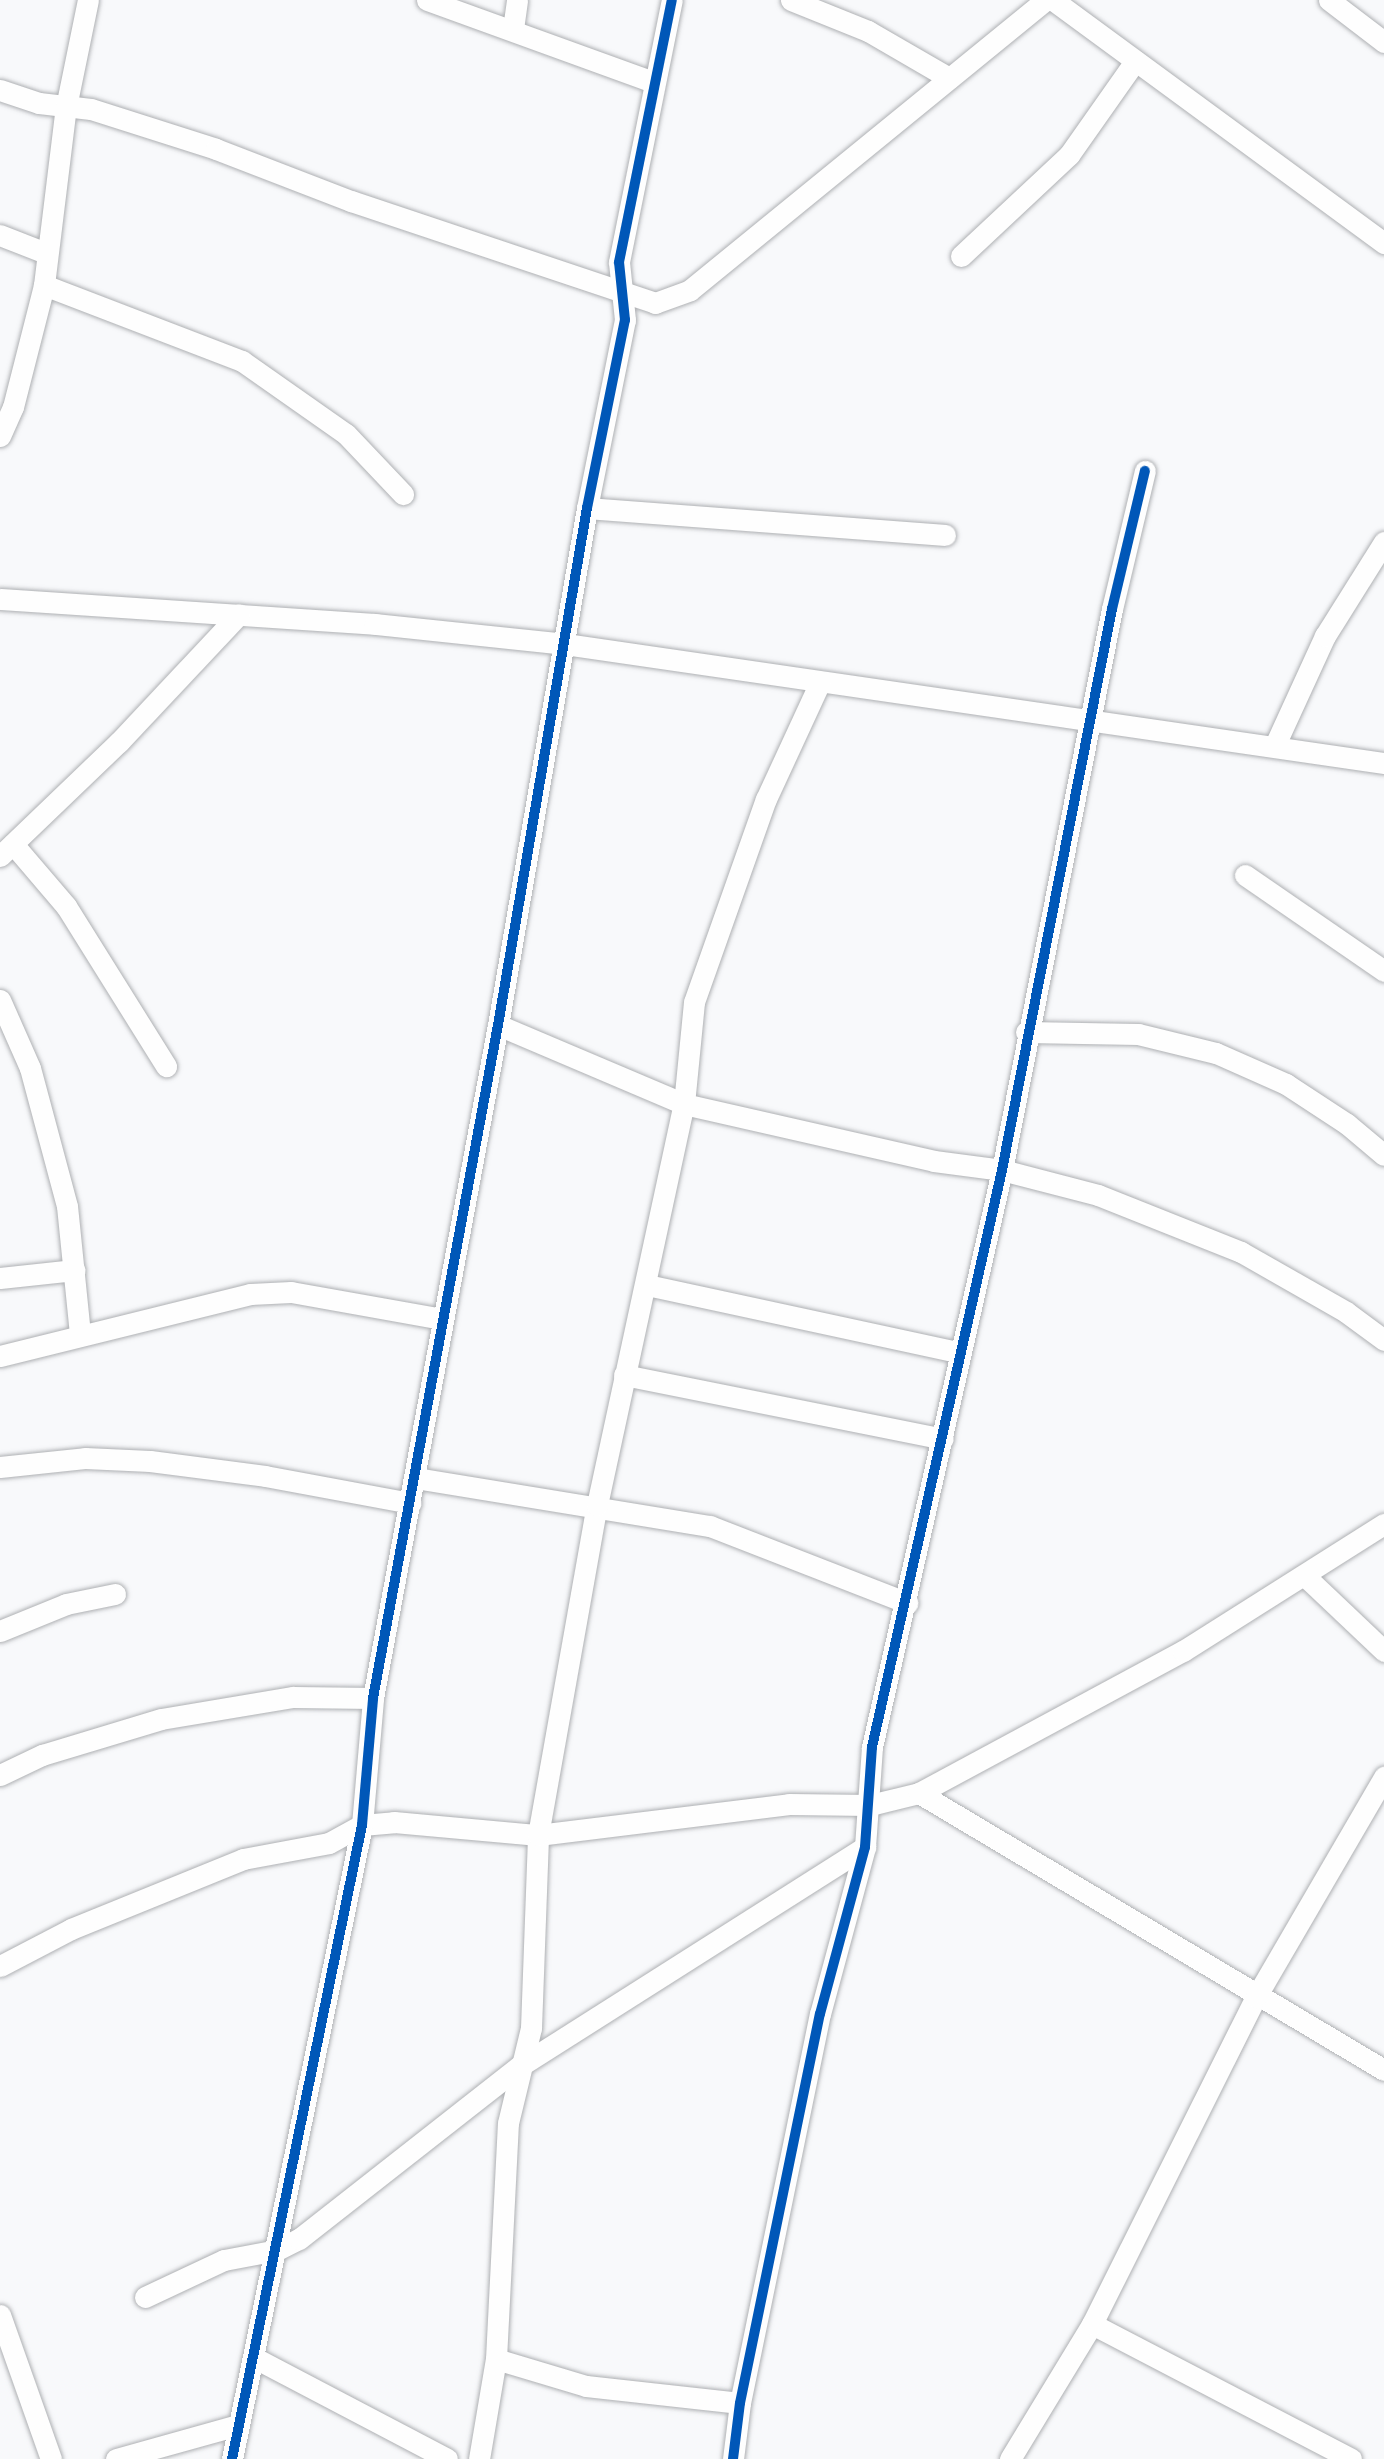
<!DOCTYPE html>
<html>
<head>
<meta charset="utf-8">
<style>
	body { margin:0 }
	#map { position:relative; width:1384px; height:2459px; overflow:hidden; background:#f8f9fb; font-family:Inter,sans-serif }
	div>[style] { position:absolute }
	.roads { filter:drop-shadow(0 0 2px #aeb0b3) drop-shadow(0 0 2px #aeb0b3) }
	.minor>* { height:21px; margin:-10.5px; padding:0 10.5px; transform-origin:10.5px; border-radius:10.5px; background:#fefefe }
	.cycleway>* { height:10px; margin:-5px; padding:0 5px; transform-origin:5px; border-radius:5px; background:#0057b8 }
	span { translate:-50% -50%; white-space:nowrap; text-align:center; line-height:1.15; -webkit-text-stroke:6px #fff; paint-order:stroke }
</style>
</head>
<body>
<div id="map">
	<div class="roads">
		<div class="minor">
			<i style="left:427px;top:0;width:241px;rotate:19.9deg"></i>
			<i style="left:791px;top:0;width:83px;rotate:21.9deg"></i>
			<i style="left:868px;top:31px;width:94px;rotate:30.1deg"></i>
			<i style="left:1053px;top:0;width:411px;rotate:36.3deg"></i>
			<i style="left:1329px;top:0;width:69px;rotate:37.4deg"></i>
			<i style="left:513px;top:29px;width:29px;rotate:-82deg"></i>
			<i style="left:0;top:90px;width:41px;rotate:18.4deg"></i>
			<i style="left:39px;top:103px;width:52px;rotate:6.6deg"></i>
			<i style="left:91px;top:109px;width:131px;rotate:17.7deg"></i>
			<i style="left:216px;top:149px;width:145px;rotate:21.1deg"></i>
			<i style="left:351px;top:201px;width:321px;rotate:18.5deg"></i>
			<i style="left:655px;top:303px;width:37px;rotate:-20deg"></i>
			<i style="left:690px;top:290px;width:459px;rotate:-39.2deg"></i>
			<i style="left:0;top:235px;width:49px;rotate:21.4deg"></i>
			<i style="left:961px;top:256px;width:148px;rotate:-43.1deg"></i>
			<i style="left:1069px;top:155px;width:115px;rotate:-54.9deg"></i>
			<i style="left:44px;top:285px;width:212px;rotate:21deg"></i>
			<i style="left:242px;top:361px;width:127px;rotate:35.1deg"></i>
			<i style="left:346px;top:434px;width:83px;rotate:46.5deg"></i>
			<i style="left:0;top:436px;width:32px;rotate:-66deg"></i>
			<i style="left:13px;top:407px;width:126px;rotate:-75.7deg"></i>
			<i style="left:44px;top:285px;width:179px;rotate:-83deg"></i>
			<i style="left:66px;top:107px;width:109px;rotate:-78.4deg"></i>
			<i style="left:587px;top:508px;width:359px;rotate:4.3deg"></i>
			<i style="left:0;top:599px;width:376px;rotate:3.8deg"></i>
			<i style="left:375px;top:624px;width:191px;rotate:6deg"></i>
			<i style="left:565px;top:644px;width:828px;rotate:8.27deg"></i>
			<i style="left:1275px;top:745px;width:120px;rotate:-65.4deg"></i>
			<i style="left:1325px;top:636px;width:111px;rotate:-57.9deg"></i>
			<i style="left:13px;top:844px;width:82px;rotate:49.5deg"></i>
			<i style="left:66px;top:906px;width:189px;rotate:58deg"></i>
			<i style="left:0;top:856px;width:165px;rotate:-43.8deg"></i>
			<i style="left:119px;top:742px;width:175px;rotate:-46.8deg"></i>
			<i style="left:1245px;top:875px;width:169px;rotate:34.6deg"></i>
			<i style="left:0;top:1000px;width:74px;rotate:66.2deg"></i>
			<i style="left:30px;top:1068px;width:143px;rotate:75deg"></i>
			<i style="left:67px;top:1206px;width:130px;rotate:84.2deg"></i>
			<i style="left:498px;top:1025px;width:202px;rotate:23deg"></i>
			<i style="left:684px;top:1104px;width:256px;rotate:12.8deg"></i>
			<i style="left:934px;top:1161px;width:69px;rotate:7.5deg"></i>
			<i style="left:1002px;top:1170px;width:99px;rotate:14.6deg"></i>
			<i style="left:1098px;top:1195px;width:154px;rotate:21.7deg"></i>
			<i style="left:1241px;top:1252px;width:121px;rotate:29.7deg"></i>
			<i style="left:1346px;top:1312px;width:47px;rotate:36.4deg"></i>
			<i style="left:1026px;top:1032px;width:112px;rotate:1deg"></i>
			<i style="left:1138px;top:1034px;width:80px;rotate:13.7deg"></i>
			<i style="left:1216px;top:1053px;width:77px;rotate:23.9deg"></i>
			<i style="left:1286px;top:1084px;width:73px;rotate:33.3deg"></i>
			<i style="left:1347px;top:1124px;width:48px;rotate:40deg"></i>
			<i style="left:0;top:1278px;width:75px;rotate:-6.1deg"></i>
			<i style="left:647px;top:1285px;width:321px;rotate:12.2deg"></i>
			<i style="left:0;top:1356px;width:258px;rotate:-13.9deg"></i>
			<i style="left:250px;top:1294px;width:41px;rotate:-2.8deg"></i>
			<i style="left:291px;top:1292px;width:153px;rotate:10.1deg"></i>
			<i style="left:624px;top:1375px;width:325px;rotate:11.3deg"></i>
			<i style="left:0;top:1467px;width:85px;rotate:-6deg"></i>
			<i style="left:85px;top:1458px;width:65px;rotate:2.6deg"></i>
			<i style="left:150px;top:1461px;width:116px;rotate:7.4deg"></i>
			<i style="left:265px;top:1476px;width:148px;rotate:10.5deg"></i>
			<i style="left:416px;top:1478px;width:298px;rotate:9.3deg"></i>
			<i style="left:710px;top:1526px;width:212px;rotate:21.3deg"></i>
			<i style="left:1305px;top:1576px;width:109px;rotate:43.5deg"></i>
			<i style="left:0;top:1631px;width:71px;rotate:-22.2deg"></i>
			<i style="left:66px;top:1604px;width:50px;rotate:-11.5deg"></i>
			<i style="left:0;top:1775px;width:47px;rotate:-25.5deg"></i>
			<i style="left:42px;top:1755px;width:124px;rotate:-16.8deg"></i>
			<i style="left:161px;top:1719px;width:134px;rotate:-9.5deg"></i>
			<i style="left:293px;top:1697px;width:80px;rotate:0.7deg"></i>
			<i style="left:919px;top:1793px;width:541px;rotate:30.78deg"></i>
			<i style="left:0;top:1966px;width:80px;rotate:-27.5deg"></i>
			<i style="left:71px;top:1929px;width:186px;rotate:-22.1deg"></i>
			<i style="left:243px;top:1859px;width:87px;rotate:-10.5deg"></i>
			<i style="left:329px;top:1843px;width:38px;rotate:-29deg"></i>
			<i style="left:362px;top:1825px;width:32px;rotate:-5deg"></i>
			<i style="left:394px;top:1822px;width:145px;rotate:5.2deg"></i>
			<i style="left:538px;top:1835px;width:253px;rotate:-7deg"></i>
			<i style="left:789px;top:1804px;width:81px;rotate:0.7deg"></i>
			<i style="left:870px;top:1805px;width:50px;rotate:-13.8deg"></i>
			<i style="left:919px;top:1793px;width:300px;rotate:-28.3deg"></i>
			<i style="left:1183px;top:1651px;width:238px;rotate:-32.3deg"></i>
			<i style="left:145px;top:2297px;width:87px;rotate:-25.1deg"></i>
			<i style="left:224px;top:2260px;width:54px;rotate:-10.7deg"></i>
			<i style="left:277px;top:2250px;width:25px;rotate:-27deg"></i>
			<i style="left:299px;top:2239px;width:281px;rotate:-38.1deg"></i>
			<i style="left:520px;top:2066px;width:409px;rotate:-32.4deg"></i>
			<i style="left:0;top:2315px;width:153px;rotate:70.5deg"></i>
			<i style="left:1092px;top:2324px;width:292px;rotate:27.5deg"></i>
			<i style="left:253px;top:2357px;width:219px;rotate:27.7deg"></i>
			<i style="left:496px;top:2359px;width:94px;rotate:16.7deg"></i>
			<i style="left:586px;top:2386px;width:155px;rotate:6.3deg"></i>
			<i style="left:116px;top:2459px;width:127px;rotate:-15.6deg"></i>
			<i style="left:232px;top:2459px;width:647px;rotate:-78.41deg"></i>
			<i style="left:362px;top:1825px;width:127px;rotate:-85deg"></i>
			<i style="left:373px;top:1698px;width:685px;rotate:-79.48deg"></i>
			<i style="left:498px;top:1025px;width:525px;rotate:-80.23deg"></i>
			<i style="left:587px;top:508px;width:192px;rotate:-78.6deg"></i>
			<i style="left:625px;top:320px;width:58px;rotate:-95.9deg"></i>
			<i style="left:619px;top:262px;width:267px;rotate:-78.6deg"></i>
			<i style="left:479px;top:2459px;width:101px;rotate:-80.4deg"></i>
			<i style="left:496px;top:2359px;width:236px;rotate:-87.1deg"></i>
			<i style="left:508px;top:2123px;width:98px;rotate:-76.4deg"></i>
			<i style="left:531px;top:2028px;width:193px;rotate:-87.9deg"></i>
			<i style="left:538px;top:1835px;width:335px;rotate:-79.9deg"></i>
			<i style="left:597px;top:1505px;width:410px;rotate:-77.8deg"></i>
			<i style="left:684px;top:1104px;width:102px;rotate:-84.4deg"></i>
			<i style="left:694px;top:1002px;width:215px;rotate:-70.5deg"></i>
			<i style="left:766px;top:799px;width:129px;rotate:-65.2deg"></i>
			<i style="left:733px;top:2459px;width:56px;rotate:-82.9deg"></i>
			<i style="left:740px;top:2403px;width:397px;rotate:-78.4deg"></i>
			<i style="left:820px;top:2014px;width:173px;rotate:-74.9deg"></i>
			<i style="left:865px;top:1847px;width:100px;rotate:-86deg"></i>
			<i style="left:872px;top:1747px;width:591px;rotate:-77.3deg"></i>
			<i style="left:1002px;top:1170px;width:572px;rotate:-78.91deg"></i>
			<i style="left:1112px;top:609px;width:142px;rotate:-76.6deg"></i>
			<i style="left:1010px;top:2459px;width:158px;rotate:-58.7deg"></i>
			<i style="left:1092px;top:2324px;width:366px;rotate:-63.4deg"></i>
			<i style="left:1256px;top:1997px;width:255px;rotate:-59.8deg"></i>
		</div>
	</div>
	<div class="cycleway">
		<i style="left:232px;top:2459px;width:647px;rotate:-78.41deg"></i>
		<i style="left:362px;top:1825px;width:127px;rotate:-85deg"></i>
		<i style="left:373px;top:1698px;width:685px;rotate:-79.48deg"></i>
		<i style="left:498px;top:1025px;width:525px;rotate:-80.23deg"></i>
		<i style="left:587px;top:508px;width:192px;rotate:-78.6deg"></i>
		<i style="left:625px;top:320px;width:58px;rotate:-95.9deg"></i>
		<i style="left:619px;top:262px;width:267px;rotate:-78.6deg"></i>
		<i style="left:733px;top:2459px;width:56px;rotate:-82.9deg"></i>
		<i style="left:740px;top:2403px;width:397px;rotate:-78.4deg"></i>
		<i style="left:820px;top:2014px;width:173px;rotate:-74.9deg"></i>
		<i style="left:865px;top:1847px;width:100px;rotate:-86deg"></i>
		<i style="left:872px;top:1747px;width:591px;rotate:-77.3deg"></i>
		<i style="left:1002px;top:1170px;width:572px;rotate:-78.91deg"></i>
		<i style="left:1112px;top:609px;width:142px;rotate:-76.6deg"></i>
	</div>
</div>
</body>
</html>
